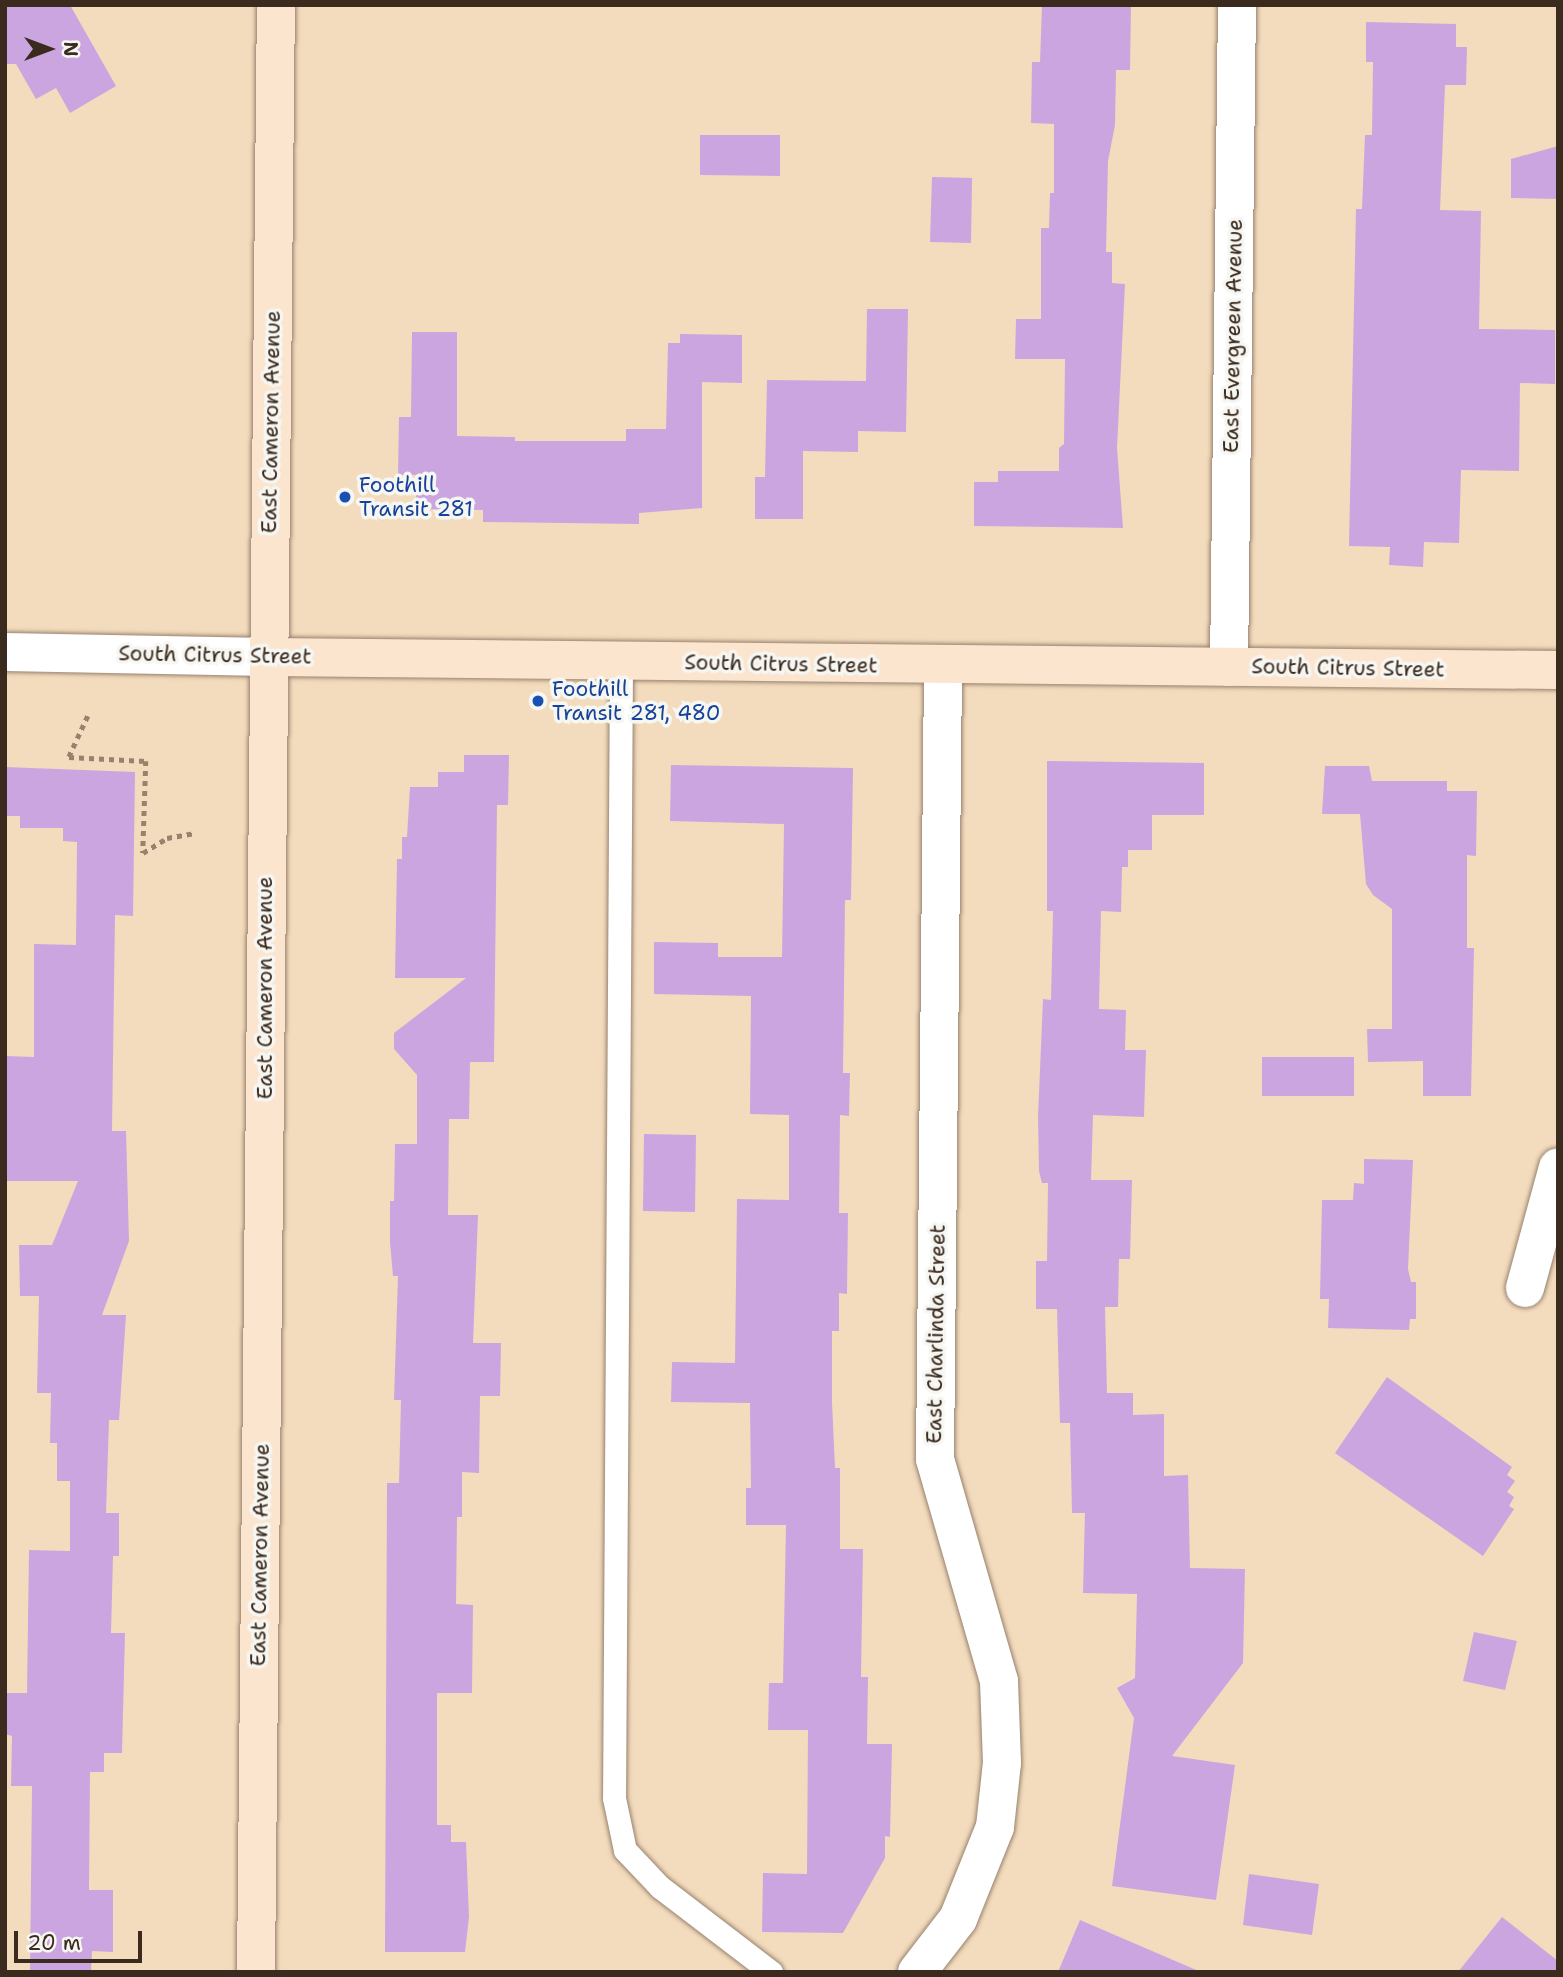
<!DOCTYPE html>
<html>
<head>
<meta charset="utf-8">
<style>
	body { margin:0 }
	#map { position:relative; width:1563px; height:1977px; overflow:hidden; background:#f3dbbd; font-family:"Shantell Sans",sans-serif }
	div>[style] { position:absolute }
	.building>* { inset:0; background:#cba5e0 }
	.path>* { height:4.5px; margin-top:-2.25px; transform-origin:0; background:repeating-linear-gradient(90deg,#97826e 0 5px,transparent 0 10px) }
	.roads { filter:drop-shadow(0 0 2px #97826e) drop-shadow(0 0 2px #97826e) }
	.service>* { height:23px; margin:-11.5px; padding:0 11.5px; transform-origin:11.5px; border-radius:11.5px; background:#fff }
	.minor>* { height:38px; margin:-19px; padding:0 19px; transform-origin:19px; border-radius:19px; background:#fff }
	.tertiary>* { height:38px; margin:-19px; padding:0 19px; transform-origin:19px; border-radius:19px; background:#fff }
	.secondary>* { height:38px; margin:-19px; padding:0 19px; transform-origin:19px; border-radius:19px; background:#fbe5cf }
	.dots>* { width:19px; height:19px; translate:-50% -50%; box-sizing:border-box; border:4px solid #f6f6f2; border-radius:50% }
	span { translate:-50% -50%; white-space:nowrap; text-align:center; line-height:1.15; -webkit-text-stroke:7px #f6f6f2; paint-order:stroke }
	.street-label { font-size:21px; color:#3b2a1e }
	.transit-label { font-size:21px; color:#164399 }
	.left { translate:0 -50%; text-align:left }
	.frame { position:absolute; inset:0; border:7px solid #3b2a1e; pointer-events:none }
	.north { position:absolute; left:14px; top:14px; width:70px; height:70px; -webkit-text-stroke:5px #f6f6f2; paint-order:stroke; rotate:90deg; font-size:19px; font-weight:700; line-height:28px; text-align:center; color:#3b2a1e }
	.north::after { content:''; display:block; margin:auto; width:24px; height:32px; background:#3b2a1e; clip-path:polygon(50% 0,100% 100%,50% 72%,0 100%) }
	.scale { position:absolute; left:14px; top:1931px; width:128px; height:32px; box-sizing:border-box; border:4px solid #3b2a1e; border-top:0; padding-left:9px; font-size:21px; line-height:24px; white-space:nowrap; color:#3b2a1e; -webkit-text-stroke:5px #f6f6f2; paint-order:stroke }
</style>
</head>
<body>
<div id="map">
	<div class="building">
		<i style="clip-path:polygon(5px 5px,70px 5px,116px 86px,70px 113px,56px 88px,36px 99px,16px 64px,5px 64px)"></i>
		<i style="clip-path:polygon(1042px 5px,1131px 5px,1130px 70px,1116px 70px,1115px 125px,1108px 161px,1106px 252px,1112px 252px,1112px 283px,1125px 284px,1117px 448px,1123px 528px,974px 526px,974px 482px,998px 482px,998px 471px,1059px 471px,1059px 448px,1064px 444px,1065px 359px,1015px 359px,1016px 319px,1041px 319px,1041px 228px,1049px 228px,1050px 193px,1054px 193px,1054px 124px,1031px 123px,1032px 62px,1040px 62px)"></i>
		<i style="clip-path:polygon(1366px 22px,1456px 24px,1456px 47px,1467px 47px,1466px 85px,1445px 85px,1440px 210px,1481px 211px,1479px 329px,1555px 330px,1555px 384px,1520px 383px,1519px 471px,1461px 470px,1459px 543px,1424px 542px,1423px 567px,1389px 565px,1390px 547px,1349px 546px,1356px 209px,1362px 209px,1365px 135px,1372px 135px,1373px 62px,1366px 62px)"></i>
		<i style="clip-path:polygon(700px 135px,780px 135px,780px 176px,700px 175px)"></i>
		<i style="clip-path:polygon(1558px 146px,1558px 199px,1511px 198px,1511px 159px)"></i>
		<i style="clip-path:polygon(932px 177px,972px 178px,971px 243px,930px 242px)"></i>
		<i style="clip-path:polygon(867px 309px,908px 309px,906px 432px,858px 431px,858px 452px,803px 451px,803px 519px,755px 519px,755px 477px,765px 477px,767px 380px,866px 381px)"></i>
		<i style="clip-path:polygon(412px 332px,457px 332px,457px 436px,515px 437px,515px 441px,626px 441px,626px 429px,666px 429px,668px 343px,680px 343px,680px 334px,742px 335px,742px 383px,702px 382px,702px 508px,639px 513px,639px 524px,483px 522px,483px 510px,416px 509px,416px 475px,398px 475px,399px 417px,411px 417px)"></i>
		<i style="clip-path:polygon(464px 755px,509px 755px,508px 805px,497px 805px,494px 1062px,470px 1062px,469px 1119px,449px 1119px,448px 1215px,478px 1215px,473px 1343px,501px 1343px,500px 1396px,480px 1396px,479px 1473px,462px 1472px,462px 1517px,457px 1517px,456px 1604px,473px 1605px,472px 1693px,437px 1693px,437px 1825px,451px 1825px,451px 1842px,466px 1842px,469px 1917px,465px 1952px,385px 1952px,387px 1483px,399px 1483px,401px 1400px,394px 1400px,398px 1276px,393px 1276px,390px 1242px,390px 1201px,394px 1201px,395px 1144px,417px 1144px,417px 1075px,394px 1049px,394px 1033px,466px 978px,395px 978px,397px 859px,402px 859px,402px 837px,407px 837px,410px 787px,438px 787px,438px 772px,464px 772px)"></i>
		<i style="clip-path:polygon(1047px 761px,1204px 763px,1204px 815px,1152px 815px,1152px 850px,1128px 850px,1128px 867px,1122px 867px,1121px 912px,1101px 911px,1099px 1009px,1126px 1010px,1125px 1050px,1146px 1050px,1144px 1117px,1093px 1115px,1091px 1180px,1132px 1180px,1130px 1259px,1119px 1259px,1118px 1307px,1105px 1307px,1107px 1393px,1133px 1393px,1133px 1415px,1164px 1414px,1164px 1476px,1188px 1475px,1190px 1568px,1245px 1569px,1243px 1663px,1172px 1756px,1235px 1765px,1216px 1900px,1112px 1886px,1134px 1718px,1117px 1688px,1135px 1678px,1137px 1594px,1083px 1593px,1085px 1513px,1072px 1513px,1070px 1423px,1060px 1423px,1057px 1309px,1036px 1309px,1036px 1261px,1047px 1261px,1048px 1183px,1042px 1183px,1039px 1171px,1038px 1117px,1043px 999px,1051px 1000px,1053px 911px,1047px 911px)"></i>
		<i style="clip-path:polygon(671px 765px,853px 768px,851px 900px,845px 900px,843px 1073px,850px 1073px,849px 1116px,840px 1115px,839px 1213px,848px 1213px,847px 1294px,839px 1293px,839px 1331px,832px 1331px,832px 1402px,835px 1468px,840px 1468px,840px 1549px,863px 1549px,861px 1677px,868px 1677px,867px 1744px,892px 1744px,890px 1837px,885px 1836px,885px 1858px,843px 1933px,762px 1932px,763px 1873px,807px 1874px,808px 1730px,768px 1730px,769px 1683px,783px 1683px,786px 1525px,746px 1525px,746px 1488px,751px 1488px,750px 1403px,671px 1402px,672px 1362px,735px 1363px,737px 1199px,789px 1200px,789px 1115px,750px 1114px,751px 996px,654px 994px,654px 942px,718px 943px,718px 957px,782px 957px,784px 824px,670px 821px)"></i>
		<i style="clip-path:polygon(1325px 766px,1369px 766px,1372px 781px,1447px 781px,1447px 791px,1477px 791px,1476px 856px,1467px 855px,1467px 948px,1474px 948px,1471px 1096px,1423px 1096px,1423px 1061px,1368px 1062px,1367px 1029px,1392px 1029px,1392px 909px,1373px 895px,1366px 884px,1360px 814px,1322px 814px)"></i>
		<i style="clip-path:polygon(5px 767px,135px 772px,133px 916px,115px 915px,112px 1131px,126px 1131px,129px 1241px,102px 1315px,126px 1315px,119px 1420px,109px 1420px,106px 1513px,119px 1513px,119px 1556px,113px 1556px,111px 1633px,125px 1633px,122px 1753px,104px 1753px,104px 1772px,90px 1772px,89px 1890px,113px 1890px,113px 1952px,92px 1951px,91px 1972px,30px 1972px,32px 1786px,11px 1786px,12px 1736px,5px 1734px,5px 1693px,27px 1693px,29px 1550px,70px 1551px,70px 1481px,57px 1481px,57px 1443px,50px 1443px,51px 1393px,37px 1393px,39px 1296px,20px 1296px,19px 1245px,52px 1245px,78px 1181px,5px 1181px,5px 1056px,34px 1057px,34px 944px,76px 945px,77px 842px,63px 841px,63px 828px,20px 828px,20px 816px,5px 816px)"></i>
		<i style="clip-path:polygon(1262px 1057px,1354px 1057px,1354px 1096px,1262px 1096px)"></i>
		<i style="clip-path:polygon(644px 1134px,696px 1135px,695px 1212px,643px 1211px)"></i>
		<i style="clip-path:polygon(1364px 1159px,1413px 1160px,1408px 1269px,1411px 1282px,1416px 1282px,1416px 1319px,1410px 1319px,1409px 1330px,1328px 1328px,1329px 1299px,1320px 1299px,1322px 1200px,1353px 1200px,1354px 1183px,1364px 1184px)"></i>
		<i style="clip-path:polygon(1387px 1377px,1512px 1467px,1507px 1475px,1515px 1481px,1507px 1492px,1514px 1497px,1509px 1506px,1514px 1509px,1483px 1556px,1335px 1453px)"></i>
		<i style="clip-path:polygon(1474px 1632px,1517px 1641px,1505px 1690px,1463px 1681px)"></i>
		<i style="clip-path:polygon(1249px 1874px,1319px 1884px,1312px 1935px,1243px 1925px)"></i>
		<i style="clip-path:polygon(1502px 1917px,1558px 1961px,1558px 1972px,1458px 1972px)"></i>
		<i style="clip-path:polygon(1080px 1920px,1201px 1972px,1058px 1972px)"></i>
	</div>
	<div class="path">
		<i style="left:88px;top:716px;width:45px;rotate:114.9deg"></i>
		<i style="left:69px;top:757px;width:77px;rotate:3deg"></i>
		<i style="left:146px;top:761px;width:92px;rotate:91.9deg"></i>
		<i style="left:143px;top:853px;width:28px;rotate:-32deg"></i>
		<i style="left:167px;top:838px;width:27px;rotate:-10deg"></i>
	</div>
	<div class="roads">
		<div class="service">
			<i style="left:621px;top:661px;width:1137px;rotate:90.35deg"></i>
			<i style="left:614px;top:1798px;width:53px;rotate:78.1deg"></i>
			<i style="left:625px;top:1850px;width:51px;rotate:46.6deg"></i>
			<i style="left:660px;top:1887px;width:140px;rotate:37.4deg"></i>
		</div>
		<div class="minor">
			<i style="left:1229px;top:667px;width:662px;rotate:-89.31deg"></i>
			<i style="left:1525px;top:1288px;width:125px;rotate:-74.7deg"></i>
			<i style="left:917px;top:1972px;width:67px;rotate:-52.3deg"></i>
			<i style="left:958px;top:1919px;width:99px;rotate:-68.1deg"></i>
			<i style="left:995px;top:1827px;width:64px;rotate:-83.8deg"></i>
			<i style="left:1002px;top:1763px;width:82px;rotate:-92.1deg"></i>
			<i style="left:999px;top:1681px;width:231px;rotate:-106.1deg"></i>
			<i style="left:935px;top:1459px;width:793px;rotate:-89.42deg"></i>
		</div>
		<div class="tertiary">
			<i style="left:5px;top:652px;width:263px;rotate:1.1deg"></i>
		</div>
		<div class="secondary">
			<i style="left:268px;top:657px;width:1290px;rotate:0.58deg"></i>
			<i style="left:256px;top:1972px;width:1967px;rotate:-89.42deg"></i>
		</div>
	</div>
	<div class="dots">
		<i style="left:345px;top:497px;background:#1a4fb4"></i>
		<i style="left:538px;top:701px;background:#1a4fb4"></i>
	</div>
	<div class="street-label">
		<span style="left:1233px;top:336px;rotate:-89deg">East Evergreen Avenue</span>
		<span style="left:271px;top:422px;rotate:-89deg">East Cameron Avenue</span>
		<span style="left:215px;top:655px;rotate:1deg">South Citrus Street</span>
		<span style="left:781px;top:664px;rotate:1deg">South Citrus Street</span>
		<span style="left:1348px;top:668px;rotate:1deg">South Citrus Street</span>
		<span style="left:265px;top:988px;rotate:-90deg">East Cameron Avenue</span>
		<span style="left:936px;top:1334px;rotate:-89deg">East Charlinda Street</span>
		<span style="left:260px;top:1555px;rotate:-89deg">East Cameron Avenue</span>
	</div>
	<div class="transit-label">
		<span class="left" style="left:359px;top:497px">Foothill<br>Transit 281</span>
		<span class="left" style="left:552px;top:701px">Foothill<br>Transit 281, 480</span>
	</div>
	<div class="frame"></div>
	<div class="north">N</div>
	<div class="scale">20 m</div>
</div>
</body>
</html>
